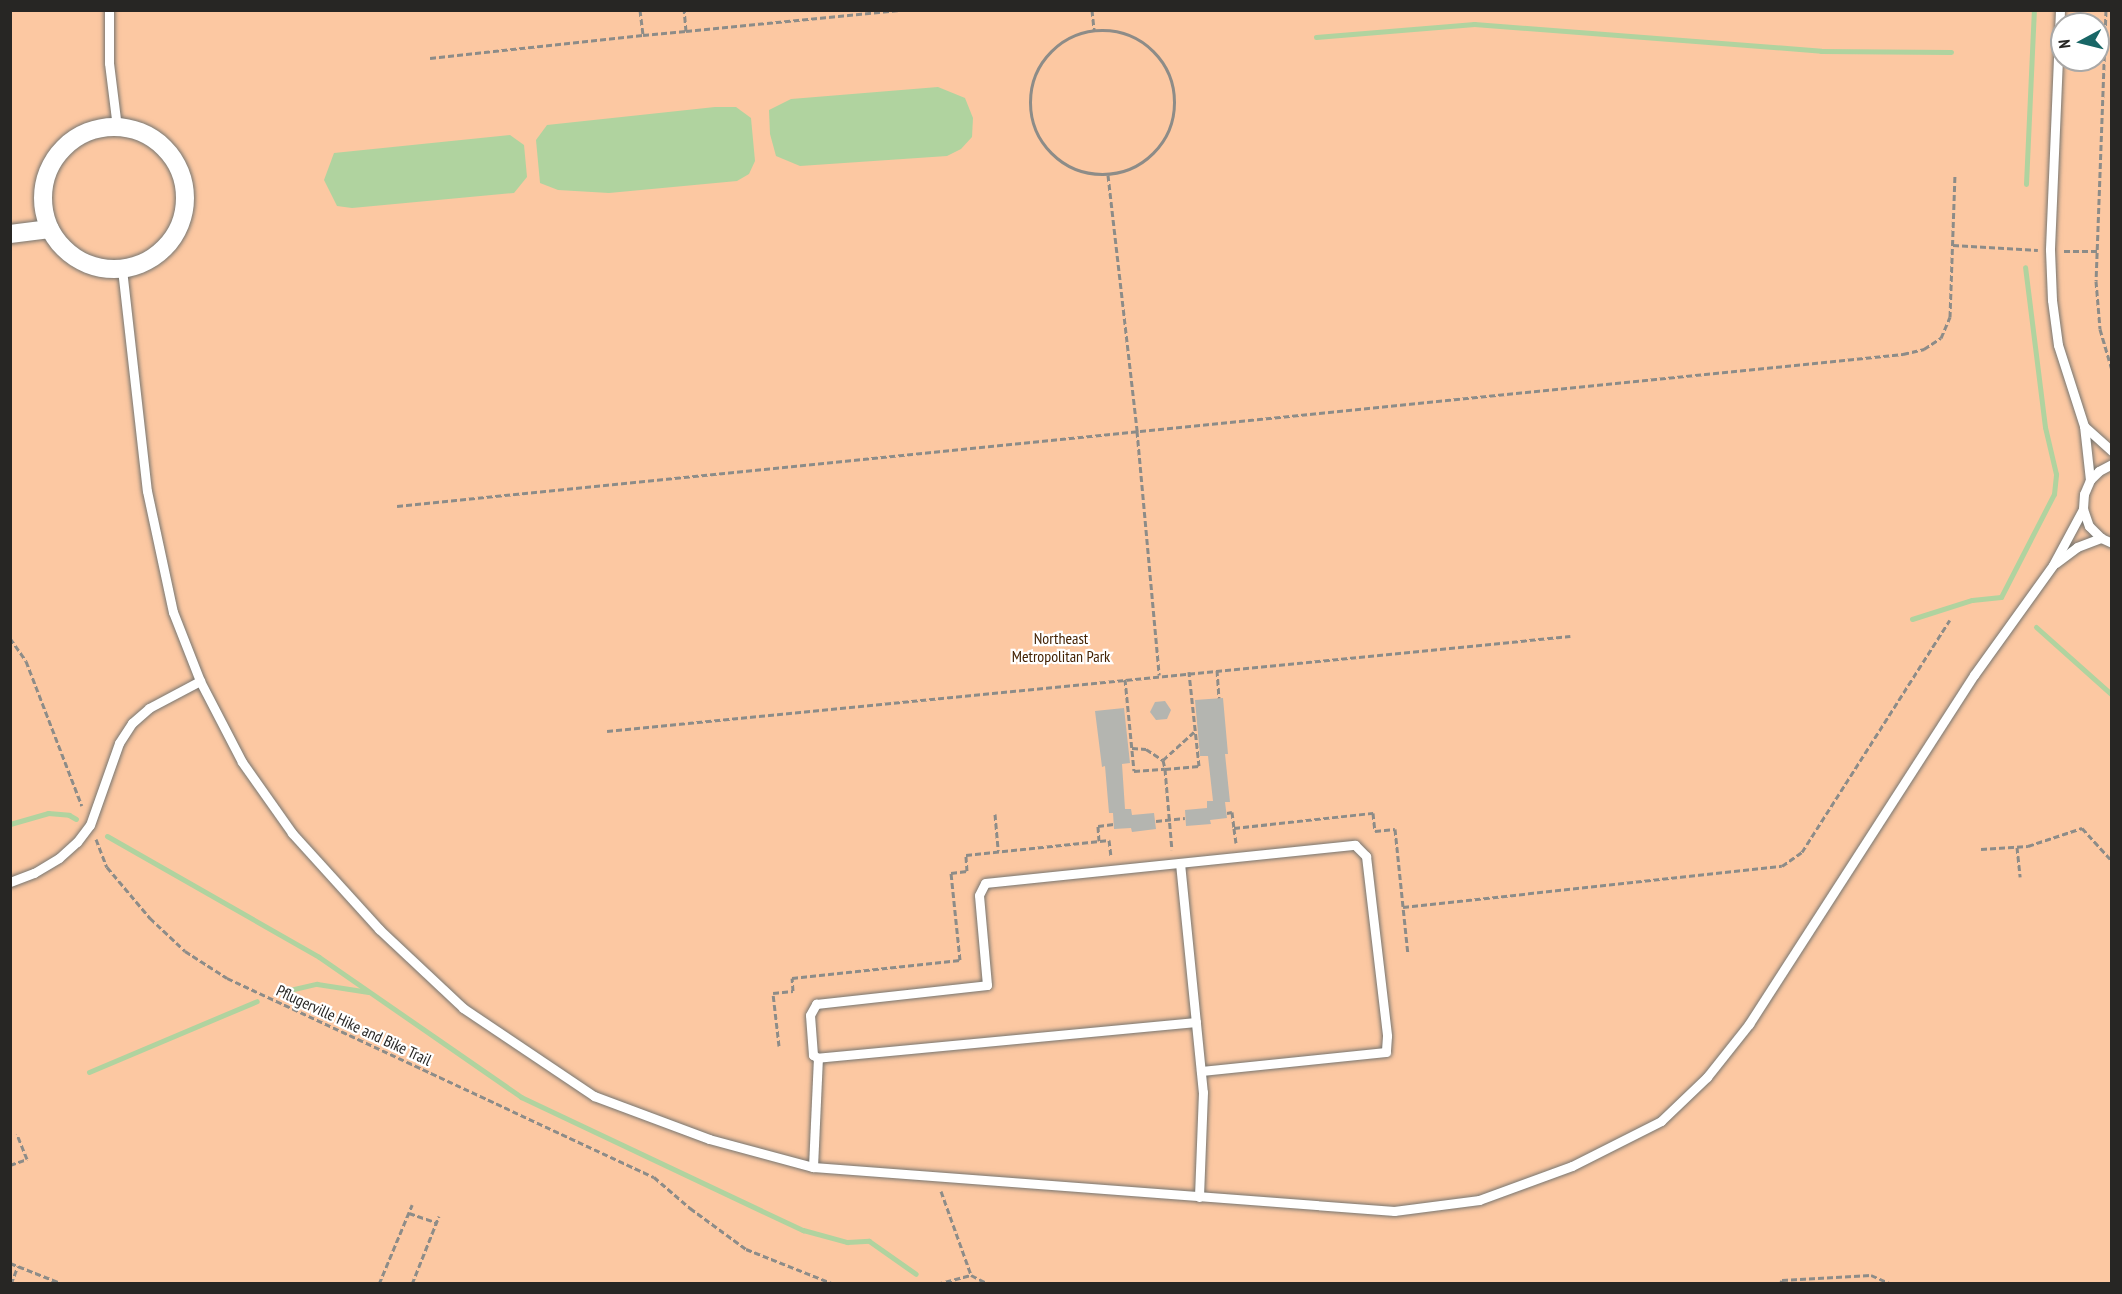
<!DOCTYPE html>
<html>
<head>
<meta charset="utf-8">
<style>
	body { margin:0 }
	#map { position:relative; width:2122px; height:1294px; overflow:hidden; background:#ebeae4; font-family:"PT Sans Narrow",sans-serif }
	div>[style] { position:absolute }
	.green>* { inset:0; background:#fcc8a2 }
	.water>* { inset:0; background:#b0d39f }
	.stream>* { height:5px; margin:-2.5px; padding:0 2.5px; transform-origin:2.5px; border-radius:2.5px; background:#b0d39f }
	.building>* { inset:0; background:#b4b5b0 }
	.path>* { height:3px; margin-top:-1.5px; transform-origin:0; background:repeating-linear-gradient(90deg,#8d8c88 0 6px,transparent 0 9px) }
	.path>.ring { margin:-1.5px; padding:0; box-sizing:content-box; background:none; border:3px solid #8d8c88; border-radius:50% }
	.roads { filter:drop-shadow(0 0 2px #767570) drop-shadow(0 0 2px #767570) }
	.service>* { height:9px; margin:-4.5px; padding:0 4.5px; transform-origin:4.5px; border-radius:4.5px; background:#fff }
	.minor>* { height:18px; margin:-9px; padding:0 9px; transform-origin:9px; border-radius:9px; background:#fff }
	.minor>.ring { margin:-9px; padding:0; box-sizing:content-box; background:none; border:18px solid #fff; border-radius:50% }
	span { translate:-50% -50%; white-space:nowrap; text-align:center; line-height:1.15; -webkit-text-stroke:4.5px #fff; paint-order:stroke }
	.park-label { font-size:16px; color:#442203 }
	.street-label { font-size:16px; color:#272624 }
	.frame { position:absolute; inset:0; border:12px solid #272624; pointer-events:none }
	.north { position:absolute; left:2050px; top:12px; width:60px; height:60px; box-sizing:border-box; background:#fff; border:2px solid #a9a8a7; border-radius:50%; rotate:263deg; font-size:16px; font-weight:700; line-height:24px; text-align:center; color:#272624 }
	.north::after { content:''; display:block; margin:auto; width:21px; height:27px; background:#186666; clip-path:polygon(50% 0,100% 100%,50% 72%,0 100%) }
</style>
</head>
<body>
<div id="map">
	<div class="green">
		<i style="clip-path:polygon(evenodd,10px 11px,2111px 11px,2111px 1283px,11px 1283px,10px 11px,2062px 24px,2098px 24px,2098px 60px,2062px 60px,2062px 24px)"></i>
	</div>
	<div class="water">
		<i style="clip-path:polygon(938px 87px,965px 98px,973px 118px,972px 137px,961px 149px,947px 156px,800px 166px,776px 156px,770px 134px,769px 110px,791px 99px)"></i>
		<i style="clip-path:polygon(715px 107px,736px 107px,751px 118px,755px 161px,749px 174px,737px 181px,609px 193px,558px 190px,540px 183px,536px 140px,547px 125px)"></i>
		<i style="clip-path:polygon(510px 135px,524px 145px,527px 177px,514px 193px,352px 208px,337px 206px,324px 180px,334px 153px)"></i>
	</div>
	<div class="stream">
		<i style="left:1316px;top:37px;width:159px;rotate:-4.7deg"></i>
		<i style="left:1474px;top:24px;width:348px;rotate:4.4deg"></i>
		<i style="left:1821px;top:51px;width:130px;rotate:0.4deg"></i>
		<i style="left:2026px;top:184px;width:174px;rotate:-87.4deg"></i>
		<i style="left:1912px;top:619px;width:63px;rotate:-17.6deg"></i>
		<i style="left:1972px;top:600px;width:29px;rotate:-6deg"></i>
		<i style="left:2001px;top:597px;width:116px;rotate:-62.8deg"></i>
		<i style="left:2054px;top:494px;width:20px;rotate:-84deg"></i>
		<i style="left:2056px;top:474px;width:48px;rotate:-103.2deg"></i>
		<i style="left:2045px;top:427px;width:161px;rotate:-97.1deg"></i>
		<i style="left:2036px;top:627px;width:102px;rotate:41.8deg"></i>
		<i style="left:10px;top:824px;width:40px;rotate:-16deg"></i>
		<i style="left:48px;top:813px;width:21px;rotate:5deg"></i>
		<i style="left:69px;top:815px;width:8px;rotate:30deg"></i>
		<i style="left:107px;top:836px;width:244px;rotate:29.7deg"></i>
		<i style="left:319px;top:957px;width:246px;rotate:34.7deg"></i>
		<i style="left:521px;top:1097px;width:312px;rotate:25.3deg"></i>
		<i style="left:803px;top:1230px;width:46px;rotate:15.3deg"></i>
		<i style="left:847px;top:1242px;width:22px;rotate:-3deg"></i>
		<i style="left:869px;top:1241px;width:57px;rotate:35.1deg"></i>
		<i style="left:281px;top:992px;width:37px;rotate:-13deg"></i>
		<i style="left:317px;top:984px;width:52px;rotate:8.9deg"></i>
		<i style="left:89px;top:1072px;width:182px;rotate:-22.9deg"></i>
	</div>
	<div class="building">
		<i style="clip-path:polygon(1223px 698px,1228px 754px,1225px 754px,1230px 802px,1225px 802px,1227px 818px,1210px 820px,1211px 824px,1186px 826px,1185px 810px,1207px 808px,1207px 801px,1213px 801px,1208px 756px,1200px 756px,1195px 700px)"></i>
		<i style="clip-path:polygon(1165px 701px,1171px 710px,1167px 719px,1156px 720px,1150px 712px,1155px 702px)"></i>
		<i style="clip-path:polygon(1124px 708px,1130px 763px,1122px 764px,1125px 809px,1131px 809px,1132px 815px,1154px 813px,1156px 829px,1132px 832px,1131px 828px,1114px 829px,1113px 813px,1109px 813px,1105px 766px,1102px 767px,1095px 711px)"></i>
	</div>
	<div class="path">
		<i style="left:640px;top:10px;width:25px;rotate:83deg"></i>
		<i style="left:643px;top:35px;width:43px;rotate:-5.3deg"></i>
		<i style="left:686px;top:31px;width:21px;rotate:-95deg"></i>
		<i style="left:1092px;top:10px;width:20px;rotate:84deg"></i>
		<i style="left:2106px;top:10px;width:271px;rotate:92.1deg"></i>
		<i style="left:2096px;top:281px;width:48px;rotate:85.2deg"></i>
		<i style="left:2100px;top:329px;width:43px;rotate:73.7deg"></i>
		<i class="ring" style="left:1030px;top:30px;width:141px;height:141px"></i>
		<i style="left:686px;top:31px;width:217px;rotate:-5.6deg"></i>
		<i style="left:430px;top:58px;width:214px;rotate:-6.2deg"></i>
		<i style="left:1108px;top:175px;width:258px;rotate:83.5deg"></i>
		<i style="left:1137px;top:431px;width:245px;rotate:84.8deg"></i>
		<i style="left:1953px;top:245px;width:85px;rotate:3.4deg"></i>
		<i style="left:2064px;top:251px;width:33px"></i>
		<i style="left:397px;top:506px;width:1514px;rotate:-5.76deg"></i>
		<i style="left:1903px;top:354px;width:22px;rotate:-13deg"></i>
		<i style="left:1924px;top:349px;width:20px;rotate:-33deg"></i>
		<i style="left:1941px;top:338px;width:23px;rotate:-67deg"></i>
		<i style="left:1950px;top:317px;width:141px;rotate:-88deg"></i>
		<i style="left:10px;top:638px;width:28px;rotate:55deg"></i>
		<i style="left:26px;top:661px;width:155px;rotate:68.9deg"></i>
		<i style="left:1217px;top:670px;width:28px;rotate:86deg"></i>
		<i style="left:1125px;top:679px;width:92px;rotate:84.4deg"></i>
		<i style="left:1134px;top:771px;width:31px;rotate:-4deg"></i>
		<i style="left:1165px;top:769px;width:81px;rotate:85.1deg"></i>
		<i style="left:607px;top:731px;width:968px;rotate:-5.63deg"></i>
		<i style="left:1132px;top:748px;width:14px;rotate:4deg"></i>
		<i style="left:1146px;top:749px;width:20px;rotate:33deg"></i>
		<i style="left:1163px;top:760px;width:9px;rotate:77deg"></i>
		<i style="left:1165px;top:769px;width:34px;rotate:-5deg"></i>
		<i style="left:1199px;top:766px;width:95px;rotate:-96.1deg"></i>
		<i style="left:1163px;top:760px;width:43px;rotate:-42.2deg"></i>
		<i style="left:1227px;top:813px;width:5px;rotate:-11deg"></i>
		<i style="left:1232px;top:812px;width:16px;rotate:83deg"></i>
		<i style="left:995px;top:814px;width:37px;rotate:85deg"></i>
		<i style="left:1156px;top:821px;width:29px;rotate:-6deg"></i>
		<i style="left:96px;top:839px;width:30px;rotate:69deg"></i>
		<i style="left:107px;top:867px;width:67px;rotate:49.9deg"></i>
		<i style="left:150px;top:918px;width:48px;rotate:43.3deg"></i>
		<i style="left:185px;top:951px;width:50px;rotate:32.7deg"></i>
		<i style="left:227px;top:978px;width:471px;rotate:25deg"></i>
		<i style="left:654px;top:1177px;width:48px;rotate:40.7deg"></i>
		<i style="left:690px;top:1208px;width:69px;rotate:36.2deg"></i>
		<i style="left:746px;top:1249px;width:95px;rotate:21.7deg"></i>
		<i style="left:1099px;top:841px;width:15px;rotate:-94deg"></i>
		<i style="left:1098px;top:826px;width:16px;rotate:-7deg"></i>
		<i style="left:1236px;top:843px;width:15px;rotate:-98deg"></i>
		<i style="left:1234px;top:828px;width:140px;rotate:-6.2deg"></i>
		<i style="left:1373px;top:813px;width:18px;rotate:84deg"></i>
		<i style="left:1375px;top:831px;width:20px;rotate:-6deg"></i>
		<i style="left:1395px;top:829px;width:126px;rotate:84.1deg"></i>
		<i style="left:2017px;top:847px;width:30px;rotate:84deg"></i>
		<i style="left:1981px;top:849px;width:47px;rotate:-3.7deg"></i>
		<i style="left:2028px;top:846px;width:57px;rotate:-18.4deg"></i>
		<i style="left:2082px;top:828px;width:45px;rotate:47.7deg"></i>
		<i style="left:1403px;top:907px;width:381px;rotate:-6.2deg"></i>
		<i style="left:1782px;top:866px;width:24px;rotate:-35deg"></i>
		<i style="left:1802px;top:852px;width:275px;rotate:-57.5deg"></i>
		<i style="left:779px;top:1046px;width:53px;rotate:-96.5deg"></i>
		<i style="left:773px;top:993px;width:20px;rotate:-6deg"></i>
		<i style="left:793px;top:991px;width:13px;rotate:-94deg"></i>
		<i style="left:792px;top:978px;width:169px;rotate:-6.1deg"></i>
		<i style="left:960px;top:960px;width:87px;rotate:-95.9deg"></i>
		<i style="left:951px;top:873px;width:16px;rotate:-7deg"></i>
		<i style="left:967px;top:871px;width:16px;rotate:-94deg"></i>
		<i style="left:966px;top:855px;width:144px;rotate:-6deg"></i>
		<i style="left:1109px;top:840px;width:16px;rotate:83deg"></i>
		<i style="left:10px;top:1165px;width:18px;rotate:-19deg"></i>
		<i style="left:27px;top:1159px;width:27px;rotate:-112deg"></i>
		<i style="left:941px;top:1191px;width:89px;rotate:70.3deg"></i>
		<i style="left:971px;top:1275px;width:20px;rotate:27deg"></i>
		<i style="left:409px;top:1213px;width:28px;rotate:19deg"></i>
		<i style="left:10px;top:1263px;width:57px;rotate:21.6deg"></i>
		<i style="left:11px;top:1284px;width:19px;rotate:-69deg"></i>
		<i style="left:379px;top:1284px;width:86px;rotate:-67.3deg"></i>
		<i style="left:412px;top:1284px;width:73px;rotate:-68.3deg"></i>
		<i style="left:937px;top:1284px;width:35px;rotate:-15deg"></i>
		<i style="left:1780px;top:1284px;width:4px;rotate:-63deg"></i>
		<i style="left:1782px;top:1280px;width:89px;rotate:-3.2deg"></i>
		<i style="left:1871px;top:1275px;width:22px;rotate:24deg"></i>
	</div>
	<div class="roads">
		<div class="service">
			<i style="left:109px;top:10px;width:53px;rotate:90deg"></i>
			<i style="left:109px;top:63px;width:64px;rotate:82.9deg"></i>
			<i style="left:2060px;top:10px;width:240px;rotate:92.4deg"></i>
			<i style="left:2050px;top:250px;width:50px;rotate:87.7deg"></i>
			<i style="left:2052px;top:300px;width:45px;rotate:82.4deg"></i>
			<i style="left:2058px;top:345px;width:85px;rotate:72.2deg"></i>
			<i style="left:122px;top:269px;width:223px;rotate:83.6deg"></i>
			<i style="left:147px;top:491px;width:124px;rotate:77.9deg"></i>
			<i style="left:173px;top:612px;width:74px;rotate:68.6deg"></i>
			<i style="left:200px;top:681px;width:91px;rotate:62.6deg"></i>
			<i style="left:242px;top:762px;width:87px;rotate:54.8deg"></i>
			<i style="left:292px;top:833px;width:130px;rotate:47.8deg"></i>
			<i style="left:379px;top:929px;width:115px;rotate:43.2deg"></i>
			<i style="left:463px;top:1008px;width:158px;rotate:33.9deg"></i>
			<i style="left:594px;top:1096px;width:123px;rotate:20.5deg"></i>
			<i style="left:709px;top:1139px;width:108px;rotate:15.1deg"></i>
			<i style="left:813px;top:1167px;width:583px;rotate:4.33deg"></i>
			<i style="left:1394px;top:1211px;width:86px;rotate:-7.4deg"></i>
			<i style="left:1479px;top:1200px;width:99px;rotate:-20.1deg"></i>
			<i style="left:1572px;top:1166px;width:100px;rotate:-26.8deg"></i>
			<i style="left:1661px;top:1121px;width:64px;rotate:-43.7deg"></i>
			<i style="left:1707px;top:1077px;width:68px;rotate:-51.6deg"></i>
			<i style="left:1749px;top:1024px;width:415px;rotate:-57.2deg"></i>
			<i style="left:1974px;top:675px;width:135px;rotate:-54.3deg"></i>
			<i style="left:2053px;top:565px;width:64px;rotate:-61.8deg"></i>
			<i style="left:2112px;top:464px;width:15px;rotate:152deg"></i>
			<i style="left:2099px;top:471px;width:13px;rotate:135deg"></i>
			<i style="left:2090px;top:480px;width:15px;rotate:113deg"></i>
			<i style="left:2084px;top:494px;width:15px;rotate:94deg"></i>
			<i style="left:2083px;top:509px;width:18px;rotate:71deg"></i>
			<i style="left:2089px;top:526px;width:17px;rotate:45deg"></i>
			<i style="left:2101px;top:538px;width:12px;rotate:24deg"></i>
			<i style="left:2090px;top:480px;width:54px;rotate:-96.3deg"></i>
			<i style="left:2084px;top:426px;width:38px;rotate:42deg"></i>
			<i style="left:2056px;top:563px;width:26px;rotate:-37deg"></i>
			<i style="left:2077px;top:547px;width:26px;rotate:-21deg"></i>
			<i style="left:1180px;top:863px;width:230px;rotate:84.3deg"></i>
			<i style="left:1203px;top:1092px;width:105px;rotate:92.2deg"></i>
			<i style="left:10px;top:882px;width:26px;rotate:-21deg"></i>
			<i style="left:34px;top:873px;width:29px;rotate:-31deg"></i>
			<i style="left:59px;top:858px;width:24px;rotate:-42deg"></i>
			<i style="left:77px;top:842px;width:21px;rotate:-53deg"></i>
			<i style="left:90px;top:825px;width:87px;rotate:-70.5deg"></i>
			<i style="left:119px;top:743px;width:24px;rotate:-57deg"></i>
			<i style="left:132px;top:723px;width:23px;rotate:-41deg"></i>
			<i style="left:149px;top:708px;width:58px;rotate:-27.9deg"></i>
			<i style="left:1196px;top:1022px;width:380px;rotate:174.6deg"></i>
			<i style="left:818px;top:1058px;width:6px;rotate:-149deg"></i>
			<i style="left:813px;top:1055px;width:40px;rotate:-94.3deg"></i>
			<i style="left:810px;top:1015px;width:13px;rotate:-61deg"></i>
			<i style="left:816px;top:1004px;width:172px;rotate:-6.3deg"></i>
			<i style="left:987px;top:985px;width:90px;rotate:-95.1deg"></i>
			<i style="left:979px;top:895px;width:13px;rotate:-63deg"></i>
			<i style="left:985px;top:883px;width:372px;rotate:-5.9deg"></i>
			<i style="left:1355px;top:845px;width:16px;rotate:45deg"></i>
			<i style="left:1366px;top:856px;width:181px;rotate:83.3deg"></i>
			<i style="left:1387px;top:1036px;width:16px;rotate:94deg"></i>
			<i style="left:1386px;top:1052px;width:186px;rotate:174.1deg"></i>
			<i style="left:813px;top:1167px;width:109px;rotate:-87.4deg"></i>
		</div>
		<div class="minor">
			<i class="ring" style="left:43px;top:127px;width:124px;height:124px"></i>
			<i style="left:10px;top:234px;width:40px;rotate:-7.1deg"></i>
		</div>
	</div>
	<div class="park-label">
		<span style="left:1061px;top:647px">Northeast<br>Metropolitan Park</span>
	</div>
	<div class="street-label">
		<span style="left:354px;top:1025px;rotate:25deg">Pflugerville Hike and Bike Trail</span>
	</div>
	<div class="frame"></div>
	<div class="north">N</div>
</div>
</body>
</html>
